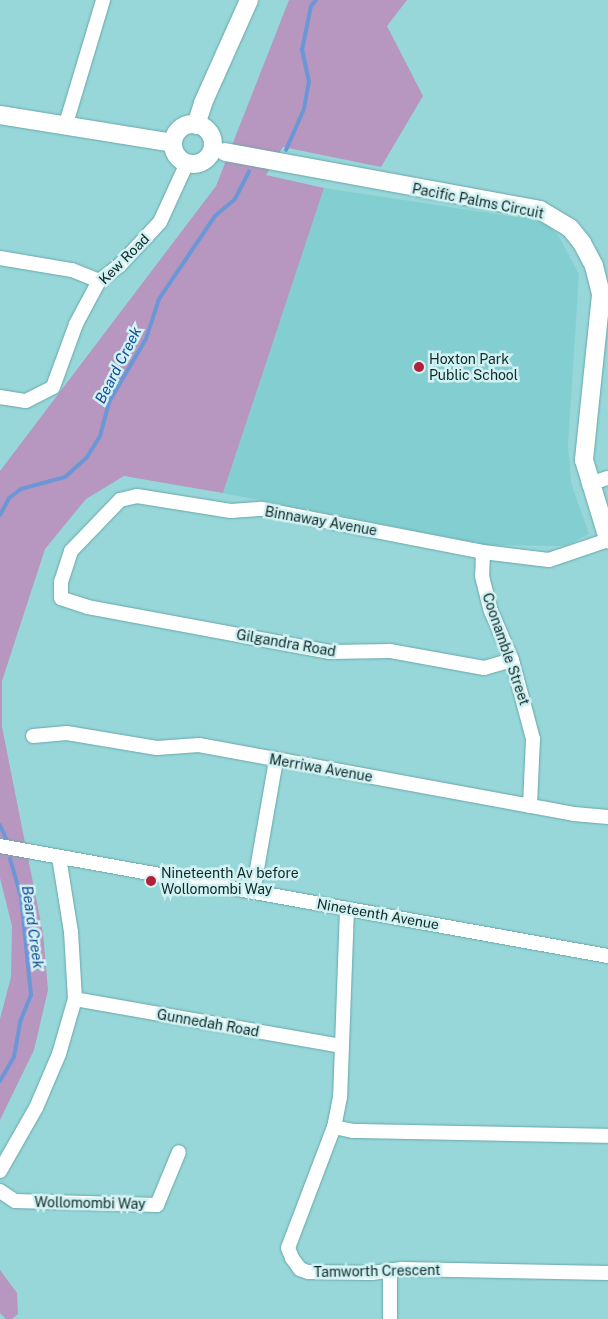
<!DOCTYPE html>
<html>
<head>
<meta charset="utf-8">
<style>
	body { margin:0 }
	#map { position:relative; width:608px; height:1319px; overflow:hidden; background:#97d7d9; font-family:"Public Sans",sans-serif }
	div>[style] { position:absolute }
	.built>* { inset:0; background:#82ced0 }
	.green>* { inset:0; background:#b796c0 }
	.stream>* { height:4px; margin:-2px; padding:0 2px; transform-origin:2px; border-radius:2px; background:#6c97d7 }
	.roads { filter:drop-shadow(0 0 1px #68a7a9) drop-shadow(0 0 1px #68a7a9) }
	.minor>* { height:14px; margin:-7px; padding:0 7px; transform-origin:7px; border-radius:7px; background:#fff }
	.tertiary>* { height:18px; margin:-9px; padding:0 9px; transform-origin:9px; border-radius:9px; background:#fff }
	.tertiary>.ring { margin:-9px; padding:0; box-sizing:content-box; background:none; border:18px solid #fff; border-radius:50% }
	.dots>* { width:14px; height:14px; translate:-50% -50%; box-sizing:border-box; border:2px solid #d2f1f2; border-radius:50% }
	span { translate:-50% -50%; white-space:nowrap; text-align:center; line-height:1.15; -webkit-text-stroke:5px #d2f1f2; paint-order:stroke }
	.street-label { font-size:14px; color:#0e2929 }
	.poi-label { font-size:14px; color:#0e2929 }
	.left { translate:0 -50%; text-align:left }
	.water-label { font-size:15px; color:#144a96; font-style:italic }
</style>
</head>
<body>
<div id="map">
	<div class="built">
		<i style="clip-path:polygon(324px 188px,542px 221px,558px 235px,579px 274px,568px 444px,571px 483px,589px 534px,565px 546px,488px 545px,223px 493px)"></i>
	</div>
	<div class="green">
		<i style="clip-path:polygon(289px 0,407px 0,387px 26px,423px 96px,381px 167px,283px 147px,266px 175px,324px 188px,223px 493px,124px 476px,86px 499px,45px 549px,2px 681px,2px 727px,43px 933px,48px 990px,34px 1050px,0 1120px,0 1019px,11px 977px,12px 926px,0 878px,0 471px,216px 186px)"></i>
		<i style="clip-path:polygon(0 1270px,17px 1293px,18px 1314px,12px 1319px,6px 1319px,0 1313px)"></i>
	</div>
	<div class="stream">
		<i style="left:286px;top:150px;width:45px;rotate:-66.3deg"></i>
		<i style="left:304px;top:109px;width:27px;rotate:-80deg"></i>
		<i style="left:309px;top:82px;width:33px;rotate:-102deg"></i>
		<i style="left:302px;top:50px;width:45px;rotate:-78.4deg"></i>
		<i style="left:311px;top:6px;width:8px;rotate:-50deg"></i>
		<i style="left:0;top:515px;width:19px;rotate:-62deg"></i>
		<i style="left:9px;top:498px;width:15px;rotate:-37deg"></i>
		<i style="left:21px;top:489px;width:46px;rotate:-15.3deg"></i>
		<i style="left:65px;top:477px;width:30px;rotate:-42deg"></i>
		<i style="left:87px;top:457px;width:25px;rotate:-58deg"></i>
		<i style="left:100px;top:436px;width:35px;rotate:-75deg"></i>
		<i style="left:109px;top:402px;width:73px;rotate:-59.6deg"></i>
		<i style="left:146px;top:339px;width:42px;rotate:-72deg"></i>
		<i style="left:159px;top:299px;width:100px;rotate:-56deg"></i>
		<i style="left:215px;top:216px;width:26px;rotate:-40deg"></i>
		<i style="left:235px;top:199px;width:31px;rotate:-63deg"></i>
		<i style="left:0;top:825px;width:17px;rotate:66deg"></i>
		<i style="left:0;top:1081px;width:28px;rotate:-60deg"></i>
		<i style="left:14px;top:1057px;width:36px;rotate:-80deg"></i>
		<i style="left:20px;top:1022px;width:29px;rotate:-68deg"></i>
		<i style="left:31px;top:995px;width:99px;rotate:-95.8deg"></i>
		<i style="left:21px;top:897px;width:40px;rotate:-106deg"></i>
	</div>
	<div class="roads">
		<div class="minor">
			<i style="left:65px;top:127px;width:133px;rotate:-73.3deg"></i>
			<i style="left:212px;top:148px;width:14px;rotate:17deg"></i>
			<i style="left:0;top:258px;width:73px;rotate:9.5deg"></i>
			<i style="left:72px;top:270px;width:29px;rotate:22deg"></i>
			<i style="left:0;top:397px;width:26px;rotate:9deg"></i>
			<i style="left:26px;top:401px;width:30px;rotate:-27deg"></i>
			<i style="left:53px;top:387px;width:67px;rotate:-69.9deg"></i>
			<i style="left:76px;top:324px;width:49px;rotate:-61.9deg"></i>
			<i style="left:99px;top:281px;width:25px;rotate:-37deg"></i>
			<i style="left:119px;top:266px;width:60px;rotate:-47deg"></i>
			<i style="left:160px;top:222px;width:65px;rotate:-65.4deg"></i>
			<i style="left:589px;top:484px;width:20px;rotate:-18deg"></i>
			<i style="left:483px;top:552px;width:24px;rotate:92deg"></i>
			<i style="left:482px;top:576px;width:36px;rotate:76deg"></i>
			<i style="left:491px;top:611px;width:53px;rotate:66.8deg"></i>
			<i style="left:512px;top:660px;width:82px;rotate:75.1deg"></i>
			<i style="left:533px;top:739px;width:67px;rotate:92.6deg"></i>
			<i style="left:512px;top:660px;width:29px;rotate:164deg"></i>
			<i style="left:484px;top:668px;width:96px;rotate:-169.7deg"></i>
			<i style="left:390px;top:651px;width:60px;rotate:179deg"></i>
			<i style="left:330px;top:652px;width:246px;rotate:-169.5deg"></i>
			<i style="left:88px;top:607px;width:28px;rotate:-162deg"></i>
			<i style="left:61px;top:598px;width:16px;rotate:-90deg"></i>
			<i style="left:61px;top:582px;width:33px;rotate:-72deg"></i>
			<i style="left:71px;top:551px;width:71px;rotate:-46.1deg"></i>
			<i style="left:120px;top:500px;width:17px;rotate:-13deg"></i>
			<i style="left:137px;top:496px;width:95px;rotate:9.1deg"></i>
			<i style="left:231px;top:511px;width:31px;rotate:-4deg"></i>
			<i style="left:262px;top:509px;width:225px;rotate:11deg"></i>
			<i style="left:483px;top:552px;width:66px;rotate:6.9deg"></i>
			<i style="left:549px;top:560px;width:62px;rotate:-18.7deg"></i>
			<i style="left:33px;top:736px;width:34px;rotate:-5deg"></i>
			<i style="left:67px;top:733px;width:91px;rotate:9.5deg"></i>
			<i style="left:157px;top:748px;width:42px;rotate:-4.1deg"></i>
			<i style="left:199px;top:745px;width:381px;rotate:10.4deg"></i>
			<i style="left:574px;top:814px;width:34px;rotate:5deg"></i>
			<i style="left:0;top:846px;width:618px;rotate:10.26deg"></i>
			<i style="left:253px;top:892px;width:134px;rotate:-80.1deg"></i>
			<i style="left:347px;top:909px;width:188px;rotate:92.1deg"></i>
			<i style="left:340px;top:1097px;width:31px;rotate:101deg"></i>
			<i style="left:334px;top:1127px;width:129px;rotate:110.8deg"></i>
			<i style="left:288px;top:1248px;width:11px;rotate:68deg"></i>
			<i style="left:292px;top:1258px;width:14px;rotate:54deg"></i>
			<i style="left:300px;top:1269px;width:9px;rotate:21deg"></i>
			<i style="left:308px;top:1272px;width:64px;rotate:0.9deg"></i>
			<i style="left:372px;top:1273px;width:30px;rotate:-8deg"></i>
			<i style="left:402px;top:1269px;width:206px;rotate:1.1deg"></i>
			<i style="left:75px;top:999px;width:270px;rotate:10deg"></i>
			<i style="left:334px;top:1127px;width:19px;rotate:12deg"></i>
			<i style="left:353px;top:1131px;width:255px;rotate:1.1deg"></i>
			<i style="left:0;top:1171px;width:73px;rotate:-60.3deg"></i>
			<i style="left:36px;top:1108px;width:59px;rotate:-66.9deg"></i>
			<i style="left:59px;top:1054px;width:57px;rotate:-73.8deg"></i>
			<i style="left:75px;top:999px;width:67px;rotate:-93.4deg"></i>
			<i style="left:71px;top:932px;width:76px;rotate:-99.1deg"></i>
			<i style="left:0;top:1191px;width:18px;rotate:34deg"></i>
			<i style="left:15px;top:1201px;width:142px;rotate:1.6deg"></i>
			<i style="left:157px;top:1205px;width:57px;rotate:-67.5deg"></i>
			<i style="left:390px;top:1319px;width:49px;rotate:-90deg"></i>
		</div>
		<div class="tertiary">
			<i style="left:0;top:115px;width:175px;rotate:9.2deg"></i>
			<i class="ring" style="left:173px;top:124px;width:22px;height:22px"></i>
			<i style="left:196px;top:125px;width:23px;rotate:-72deg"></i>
			<i style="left:203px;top:103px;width:113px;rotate:-65.9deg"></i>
			<i style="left:225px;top:152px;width:320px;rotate:10.4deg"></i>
			<i style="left:540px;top:210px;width:35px;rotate:31deg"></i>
			<i style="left:570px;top:228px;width:19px;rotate:51deg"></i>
			<i style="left:582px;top:243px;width:26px;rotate:62deg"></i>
			<i style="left:594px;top:266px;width:30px;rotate:76deg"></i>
			<i style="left:601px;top:295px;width:166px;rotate:95.9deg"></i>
			<i style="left:584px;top:460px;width:83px;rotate:73.1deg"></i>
		</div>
	</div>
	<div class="dots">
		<i style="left:419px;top:367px;background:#b32039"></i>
		<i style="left:151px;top:881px;background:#b32039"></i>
	</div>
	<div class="street-label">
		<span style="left:478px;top:201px;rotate:11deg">Pacific Palms Circuit</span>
		<span style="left:124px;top:259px;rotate:-45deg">Kew Road</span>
		<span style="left:321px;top:521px;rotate:10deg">Binnaway Avenue</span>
		<span style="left:286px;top:643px;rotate:10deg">Gilgandra Road</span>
		<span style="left:506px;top:649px;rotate:71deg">Coonamble Street</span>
		<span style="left:321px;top:768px;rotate:10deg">Merriwa Avenue</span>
		<span style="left:378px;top:914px;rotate:10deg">Nineteenth Avenue</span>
		<span style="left:208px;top:1023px;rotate:10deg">Gunnedah Road</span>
		<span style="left:90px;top:1203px;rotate:1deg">Wollomombi Way</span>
		<span style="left:377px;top:1271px;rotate:-1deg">Tamworth Crescent</span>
	</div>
	<div class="poi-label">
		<span class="left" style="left:429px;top:367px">Hoxton Park<br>Public School</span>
		<span class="left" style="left:161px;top:881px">Nineteenth Av before<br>Wollomombi Way</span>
	</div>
	<div class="water-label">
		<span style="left:118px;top:365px;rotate:-63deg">Beard Creek</span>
		<span style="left:33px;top:927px;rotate:82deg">Beard Creek</span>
	</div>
</div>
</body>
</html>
